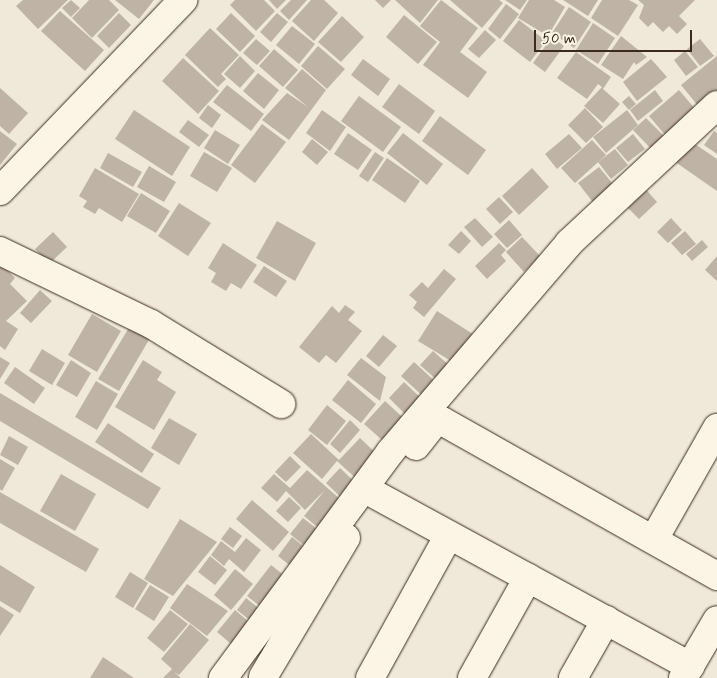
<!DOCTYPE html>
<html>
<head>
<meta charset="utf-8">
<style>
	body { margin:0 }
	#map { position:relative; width:717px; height:678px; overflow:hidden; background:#f0e9d9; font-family:Mynerve,sans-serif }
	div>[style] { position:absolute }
	.building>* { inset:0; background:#beb3a4 }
	.roads { filter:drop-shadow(0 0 1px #3b2a1e) drop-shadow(0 0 1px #3b2a1e) }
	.minor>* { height:28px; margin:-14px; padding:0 14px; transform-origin:14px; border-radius:14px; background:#fcf5e5 }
	.highway>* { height:28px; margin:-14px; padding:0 14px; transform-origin:14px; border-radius:14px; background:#fcf5e5 }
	span { translate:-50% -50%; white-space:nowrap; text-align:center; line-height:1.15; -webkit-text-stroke:4px #fcf5e5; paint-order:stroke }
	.scale { position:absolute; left:534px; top:30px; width:158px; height:22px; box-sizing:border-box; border:2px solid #3b2a1e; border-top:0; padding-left:6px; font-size:15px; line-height:18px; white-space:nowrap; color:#3b2a1e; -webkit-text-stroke:4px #fcf5e5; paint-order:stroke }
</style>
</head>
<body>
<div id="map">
	<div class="building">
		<i style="clip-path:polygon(23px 0,68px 0,38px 29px,16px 6px)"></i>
		<i style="clip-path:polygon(71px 0,80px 8px,71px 17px,62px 8px)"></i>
		<i style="clip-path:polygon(89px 0,109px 0,119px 10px,92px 38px,72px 18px)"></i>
		<i style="clip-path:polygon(115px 0,154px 0,139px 19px)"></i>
		<i style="clip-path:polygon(235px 0,264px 0,275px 11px,256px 31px,230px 5px)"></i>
		<i style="clip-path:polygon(269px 0,286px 0,277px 9px)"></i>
		<i style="clip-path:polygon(291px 0,307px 0,289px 20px,280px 11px)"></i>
		<i style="clip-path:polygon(311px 0,324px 0,338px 13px,314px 41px,292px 21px)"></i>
		<i style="clip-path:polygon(375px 0,391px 0,383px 8px)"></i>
		<i style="clip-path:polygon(395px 0,438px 0,420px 23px)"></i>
		<i style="clip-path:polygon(441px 0,478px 28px,460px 52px,487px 72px,468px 98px,423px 65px,440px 42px,420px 26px)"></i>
		<i style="clip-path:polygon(450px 0,499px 0,503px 3px,482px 28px)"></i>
		<i style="clip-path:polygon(505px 0,527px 0,520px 10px)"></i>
		<i style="clip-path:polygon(529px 0,554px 0,565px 7px,548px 36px,518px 18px)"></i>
		<i style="clip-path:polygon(563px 0,598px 0,588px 16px)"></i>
		<i style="clip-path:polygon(602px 0,629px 0,638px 5px,618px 36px,591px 18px)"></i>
		<i style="clip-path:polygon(638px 0,695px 0,679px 16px,687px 24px,677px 34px,669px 26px,663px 32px,653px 22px,648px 27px,639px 18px,644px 5px)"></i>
		<i style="clip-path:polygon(506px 4px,519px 14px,500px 39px,488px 29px)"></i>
		<i style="clip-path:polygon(569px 7px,591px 22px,574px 48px,552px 33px)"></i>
		<i style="clip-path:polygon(60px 11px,104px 50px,85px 71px,41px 31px)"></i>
		<i style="clip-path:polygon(119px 13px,131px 25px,109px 48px,97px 36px)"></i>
		<i style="clip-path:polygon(231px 13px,255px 36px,240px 52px,216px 29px)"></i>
		<i style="clip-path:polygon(277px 13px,288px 22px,271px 42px,260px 32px)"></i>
		<i style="clip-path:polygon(404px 15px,437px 42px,418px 64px,386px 37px)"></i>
		<i style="clip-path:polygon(342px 16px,364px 37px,341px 62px,318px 42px)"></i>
		<i style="clip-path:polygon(519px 20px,546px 41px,530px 62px,503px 41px)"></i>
		<i style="clip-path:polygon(593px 23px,615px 38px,598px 64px,576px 50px)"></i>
		<i style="clip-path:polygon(292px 26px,315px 44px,299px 64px,276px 45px)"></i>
		<i style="clip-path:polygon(210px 28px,239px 55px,221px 74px,226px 79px,218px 87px,185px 55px)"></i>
		<i style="clip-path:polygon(485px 30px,496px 40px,479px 58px,468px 49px)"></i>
		<i style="clip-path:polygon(621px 36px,647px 57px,636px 65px,634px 62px,623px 79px,601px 65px)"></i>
		<i style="clip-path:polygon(552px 37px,564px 46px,545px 72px,533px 63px)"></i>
		<i style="clip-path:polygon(256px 39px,270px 51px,257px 65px,243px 53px)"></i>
		<i style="clip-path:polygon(700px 39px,714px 56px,700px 66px,687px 49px)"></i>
		<i style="clip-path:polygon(318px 46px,345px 69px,327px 89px,301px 66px)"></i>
		<i style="clip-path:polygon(274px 49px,298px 70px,283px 87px,259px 66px)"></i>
		<i style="clip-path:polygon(685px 51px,698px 67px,686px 76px,674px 60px)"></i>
		<i style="clip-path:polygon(576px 52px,611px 77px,603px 89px,620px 104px,603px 123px,584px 106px,602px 87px,598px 84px,587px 99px,557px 78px)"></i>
		<i style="clip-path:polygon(240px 56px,255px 71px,240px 88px,224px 74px)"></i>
		<i style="clip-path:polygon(717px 56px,717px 92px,699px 107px,681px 85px)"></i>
		<i style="clip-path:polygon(183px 58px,219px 91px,198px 114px,162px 81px)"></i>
		<i style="clip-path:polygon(363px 59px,390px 79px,378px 96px,351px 75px)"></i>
		<i style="clip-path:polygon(651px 59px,667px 77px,637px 101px,623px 82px)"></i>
		<i style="clip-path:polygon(302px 69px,326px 90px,289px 140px,262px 120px,287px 93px,308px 107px,285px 88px)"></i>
		<i style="clip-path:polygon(258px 73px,279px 90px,264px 109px,243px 91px)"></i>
		<i style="clip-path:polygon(399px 84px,435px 111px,419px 134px,382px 107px)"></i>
		<i style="clip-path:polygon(227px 85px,264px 114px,251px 131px,213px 102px)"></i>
		<i style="clip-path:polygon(0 88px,28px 113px,9px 134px,0 126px)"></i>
		<i style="clip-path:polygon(655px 90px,663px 101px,638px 121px,630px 110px)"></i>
		<i style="clip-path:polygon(679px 90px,696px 110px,666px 136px,649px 116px)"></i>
		<i style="clip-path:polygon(359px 96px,401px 127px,383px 152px,341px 121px)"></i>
		<i style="clip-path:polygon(629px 96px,636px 104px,629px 110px,622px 102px)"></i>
		<i style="clip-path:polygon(208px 105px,221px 115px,212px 128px,199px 118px)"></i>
		<i style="clip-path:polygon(585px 108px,603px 127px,586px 143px,568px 125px)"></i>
		<i style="clip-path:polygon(134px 110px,190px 147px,172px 176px,115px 139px)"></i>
		<i style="clip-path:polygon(322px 110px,346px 127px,330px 151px,306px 133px)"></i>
		<i style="clip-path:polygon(627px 110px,638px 125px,606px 153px,593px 137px)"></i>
		<i style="clip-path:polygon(440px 116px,486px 150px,468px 175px,422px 141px)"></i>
		<i style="clip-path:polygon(646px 118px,669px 141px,656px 154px,633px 130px)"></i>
		<i style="clip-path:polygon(188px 120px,209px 135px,199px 147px,179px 132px)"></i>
		<i style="clip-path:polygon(262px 124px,286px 142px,255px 183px,231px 165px)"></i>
		<i style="clip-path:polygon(215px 130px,240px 145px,228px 164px,204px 148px)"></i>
		<i style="clip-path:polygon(0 131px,17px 144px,0 165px)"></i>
		<i style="clip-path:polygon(714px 131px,717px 133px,717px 154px,704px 145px)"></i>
		<i style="clip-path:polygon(348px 133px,372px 150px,358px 170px,334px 154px)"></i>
		<i style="clip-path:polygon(403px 133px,443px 164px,427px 185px,387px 153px)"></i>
		<i style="clip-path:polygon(569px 134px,582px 148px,557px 169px,545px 154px)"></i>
		<i style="clip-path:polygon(633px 134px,645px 149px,628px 162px,616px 148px)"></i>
		<i style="clip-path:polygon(686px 138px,717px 159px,717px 191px,671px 159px)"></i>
		<i style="clip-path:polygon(312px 139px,328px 152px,317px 165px,302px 152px)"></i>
		<i style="clip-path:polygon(592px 140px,606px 155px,575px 183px,561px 168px)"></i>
		<i style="clip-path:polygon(615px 149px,628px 165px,611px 179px,598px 162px)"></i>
		<i style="clip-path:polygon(204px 152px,232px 168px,217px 192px,190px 176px)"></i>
		<i style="clip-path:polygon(375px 152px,384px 158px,368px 182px,359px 176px)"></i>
		<i style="clip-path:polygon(108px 153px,142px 172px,133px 187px,100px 168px)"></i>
		<i style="clip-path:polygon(387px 158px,420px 181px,405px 203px,372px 180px)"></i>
		<i style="clip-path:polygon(149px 166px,176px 182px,164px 202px,137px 187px)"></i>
		<i style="clip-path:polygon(599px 167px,617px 189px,596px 206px,578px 183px)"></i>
		<i style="clip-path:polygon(95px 168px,139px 194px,122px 222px,99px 208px,95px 214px,83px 207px,87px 201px,79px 196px)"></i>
		<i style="clip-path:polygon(532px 168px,549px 187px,519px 215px,502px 196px)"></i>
		<i style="clip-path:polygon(642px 185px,657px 202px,639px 219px,623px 203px)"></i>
		<i style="clip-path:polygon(141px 193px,170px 211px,156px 233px,127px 216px)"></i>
		<i style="clip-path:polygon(499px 197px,513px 212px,500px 224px,486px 209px)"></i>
		<i style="clip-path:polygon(179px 203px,211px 223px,188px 256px,158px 236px)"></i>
		<i style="clip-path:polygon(475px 218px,493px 237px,482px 247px,464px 227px)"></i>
		<i style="clip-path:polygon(671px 218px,682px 230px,668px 243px,657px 232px)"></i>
		<i style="clip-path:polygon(509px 220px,522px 235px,507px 248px,494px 234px)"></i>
		<i style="clip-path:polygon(277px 221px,316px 243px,295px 281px,256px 258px)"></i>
		<i style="clip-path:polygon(461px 231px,471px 241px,459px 254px,448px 245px)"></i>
		<i style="clip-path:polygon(685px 231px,696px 244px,682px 255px,671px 243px)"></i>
		<i style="clip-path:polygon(53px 232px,67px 247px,49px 264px,35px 249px)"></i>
		<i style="clip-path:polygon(522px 237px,540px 256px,524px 272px,506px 252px)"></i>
		<i style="clip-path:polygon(702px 240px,708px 247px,692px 261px,686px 254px)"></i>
		<i style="clip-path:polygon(223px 243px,257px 265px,241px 289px,231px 283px,226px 291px,211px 282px,216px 273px,208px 268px)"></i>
		<i style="clip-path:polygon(499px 243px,506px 250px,501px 255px,506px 261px,487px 279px,475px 266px)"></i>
		<i style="clip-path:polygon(717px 256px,717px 281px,705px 270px)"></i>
		<i style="clip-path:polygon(0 263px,15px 278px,10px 284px,27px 301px,6px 321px,18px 329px,5px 350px,0 346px)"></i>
		<i style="clip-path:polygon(264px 266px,287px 281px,276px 297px,253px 282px)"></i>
		<i style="clip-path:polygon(444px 269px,456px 279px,424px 317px,413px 308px,417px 302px,409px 295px,422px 282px,428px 288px)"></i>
		<i style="clip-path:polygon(40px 290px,52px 301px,31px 323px,20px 313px)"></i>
		<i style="clip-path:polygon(345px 305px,355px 312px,348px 320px,362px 331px,336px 363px,326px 355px,319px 363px,299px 347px,332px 306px,339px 313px)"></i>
		<i style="clip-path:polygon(437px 311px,479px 338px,461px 367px,418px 341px)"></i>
		<i style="clip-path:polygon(92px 314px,121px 331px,97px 372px,68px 355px)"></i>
		<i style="clip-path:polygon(130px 326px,150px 338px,119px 391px,98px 379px)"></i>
		<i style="clip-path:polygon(383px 335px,397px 346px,379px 367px,366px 356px)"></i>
		<i style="clip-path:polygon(42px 349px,65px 363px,52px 385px,29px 371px)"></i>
		<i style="clip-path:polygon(433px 351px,451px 367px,438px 381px,420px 365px)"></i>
		<i style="clip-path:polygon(0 357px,10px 363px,0 379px)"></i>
		<i style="clip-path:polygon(361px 358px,386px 377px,380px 401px,347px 375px)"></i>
		<i style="clip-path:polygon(71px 360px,91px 373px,77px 397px,56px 385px)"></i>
		<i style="clip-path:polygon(143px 360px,162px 372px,157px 380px,176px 392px,154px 430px,115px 407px)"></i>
		<i style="clip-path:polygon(414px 362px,439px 385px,426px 399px,401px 376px)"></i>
		<i style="clip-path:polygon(15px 367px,45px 388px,34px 404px,4px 383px)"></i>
		<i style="clip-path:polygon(348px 380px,376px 404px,361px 423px,332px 400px)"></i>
		<i style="clip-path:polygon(96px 381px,118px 394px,97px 430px,75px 417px)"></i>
		<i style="clip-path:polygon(404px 382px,426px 403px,411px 420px,389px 398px)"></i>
		<i style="clip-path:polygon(0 393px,161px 488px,148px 509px,0 421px)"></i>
		<i style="clip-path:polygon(385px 401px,411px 425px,391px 448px,364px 424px)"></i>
		<i style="clip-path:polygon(327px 405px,346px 421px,327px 445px,308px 430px)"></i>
		<i style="clip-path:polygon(169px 418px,197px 434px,179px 465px,151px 448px)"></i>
		<i style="clip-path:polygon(350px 420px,360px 430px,340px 453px,330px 444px)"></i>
		<i style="clip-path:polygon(108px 423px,154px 454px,142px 473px,95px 442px)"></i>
		<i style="clip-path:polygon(311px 434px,339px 460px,360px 438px,382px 459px,360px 482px,337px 461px,322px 479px,293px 453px)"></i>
		<i style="clip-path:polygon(9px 436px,28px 447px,18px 465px,0 455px)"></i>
		<i style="clip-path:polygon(290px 456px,301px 467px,286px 482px,275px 472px)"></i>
		<i style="clip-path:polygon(0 459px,15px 468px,2px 491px,0 489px)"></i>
		<i style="clip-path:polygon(340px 468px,362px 489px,348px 504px,326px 483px)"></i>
		<i style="clip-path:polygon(307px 470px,349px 507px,327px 535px,304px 516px,325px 490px,305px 510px,286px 491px,277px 502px,261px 488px,274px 474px,290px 488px)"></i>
		<i style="clip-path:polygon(61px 474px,96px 494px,75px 531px,40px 511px)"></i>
		<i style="clip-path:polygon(0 492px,99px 549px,86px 572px,0 523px)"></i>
		<i style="clip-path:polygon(289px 497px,301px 508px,288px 522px,276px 511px)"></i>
		<i style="clip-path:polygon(252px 500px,289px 532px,273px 551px,236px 519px)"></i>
		<i style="clip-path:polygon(303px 518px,326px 536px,313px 553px,290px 534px)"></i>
		<i style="clip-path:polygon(180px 519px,217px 542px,173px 596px,144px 579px)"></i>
		<i style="clip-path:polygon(230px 527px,242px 536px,233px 548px,221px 539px)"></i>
		<i style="clip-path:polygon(292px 537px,313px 554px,298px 572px,278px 556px)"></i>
		<i style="clip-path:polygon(246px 538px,261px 550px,244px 572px,229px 559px,224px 566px,211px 555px,221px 541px,235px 552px)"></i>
		<i style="clip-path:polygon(210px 556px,227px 570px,215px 585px,198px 572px)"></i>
		<i style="clip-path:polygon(0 565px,35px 587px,20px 613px,0 601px)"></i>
		<i style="clip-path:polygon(271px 565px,290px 580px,266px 611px,247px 596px)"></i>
		<i style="clip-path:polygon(235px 569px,253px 584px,231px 610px,214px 595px)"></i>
		<i style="clip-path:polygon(130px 572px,148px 583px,133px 608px,115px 597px)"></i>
		<i style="clip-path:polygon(187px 584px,228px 611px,207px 636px,170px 608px)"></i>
		<i style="clip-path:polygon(150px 585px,169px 597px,154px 621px,135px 609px)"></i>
		<i style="clip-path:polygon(246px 598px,266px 614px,257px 626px,237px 610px)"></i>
		<i style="clip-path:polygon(0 606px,14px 615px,0 636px)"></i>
		<i style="clip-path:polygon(170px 610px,188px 624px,164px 652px,147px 638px)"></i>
		<i style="clip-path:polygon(235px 610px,255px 627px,237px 649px,217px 632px)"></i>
		<i style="clip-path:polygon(190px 624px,209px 640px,179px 675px,174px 672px,181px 678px,163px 678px,172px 669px,161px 659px)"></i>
		<i style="clip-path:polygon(103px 657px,134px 678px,90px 678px)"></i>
	</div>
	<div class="roads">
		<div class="minor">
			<i style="left:0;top:251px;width:168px;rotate:25.8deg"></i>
			<i style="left:151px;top:324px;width:153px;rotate:31.6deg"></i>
			<i style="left:416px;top:446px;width:31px;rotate:-52deg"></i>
			<i style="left:435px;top:422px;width:7px;rotate:-8deg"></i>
			<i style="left:442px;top:421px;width:316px;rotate:29.4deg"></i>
			<i style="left:376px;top:495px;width:358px;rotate:28.6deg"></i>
			<i style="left:654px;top:539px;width:128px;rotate:-60.4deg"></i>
			<i style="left:263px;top:677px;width:162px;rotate:-59.2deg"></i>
			<i style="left:223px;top:678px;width:282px;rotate:-53.5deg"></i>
			<i style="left:391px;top:451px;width:274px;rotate:-49.4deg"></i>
			<i style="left:569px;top:243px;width:202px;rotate:-43deg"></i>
			<i style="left:370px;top:678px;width:163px;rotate:-61.1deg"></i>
			<i style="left:472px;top:678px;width:115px;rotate:-60.8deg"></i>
			<i style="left:573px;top:678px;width:67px;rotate:-60.4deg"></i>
			<i style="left:683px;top:678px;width:67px;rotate:-59.6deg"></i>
		</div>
		<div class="highway">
			<i style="left:0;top:191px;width:265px;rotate:-46.2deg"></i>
		</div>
	</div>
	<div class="scale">50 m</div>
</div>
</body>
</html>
